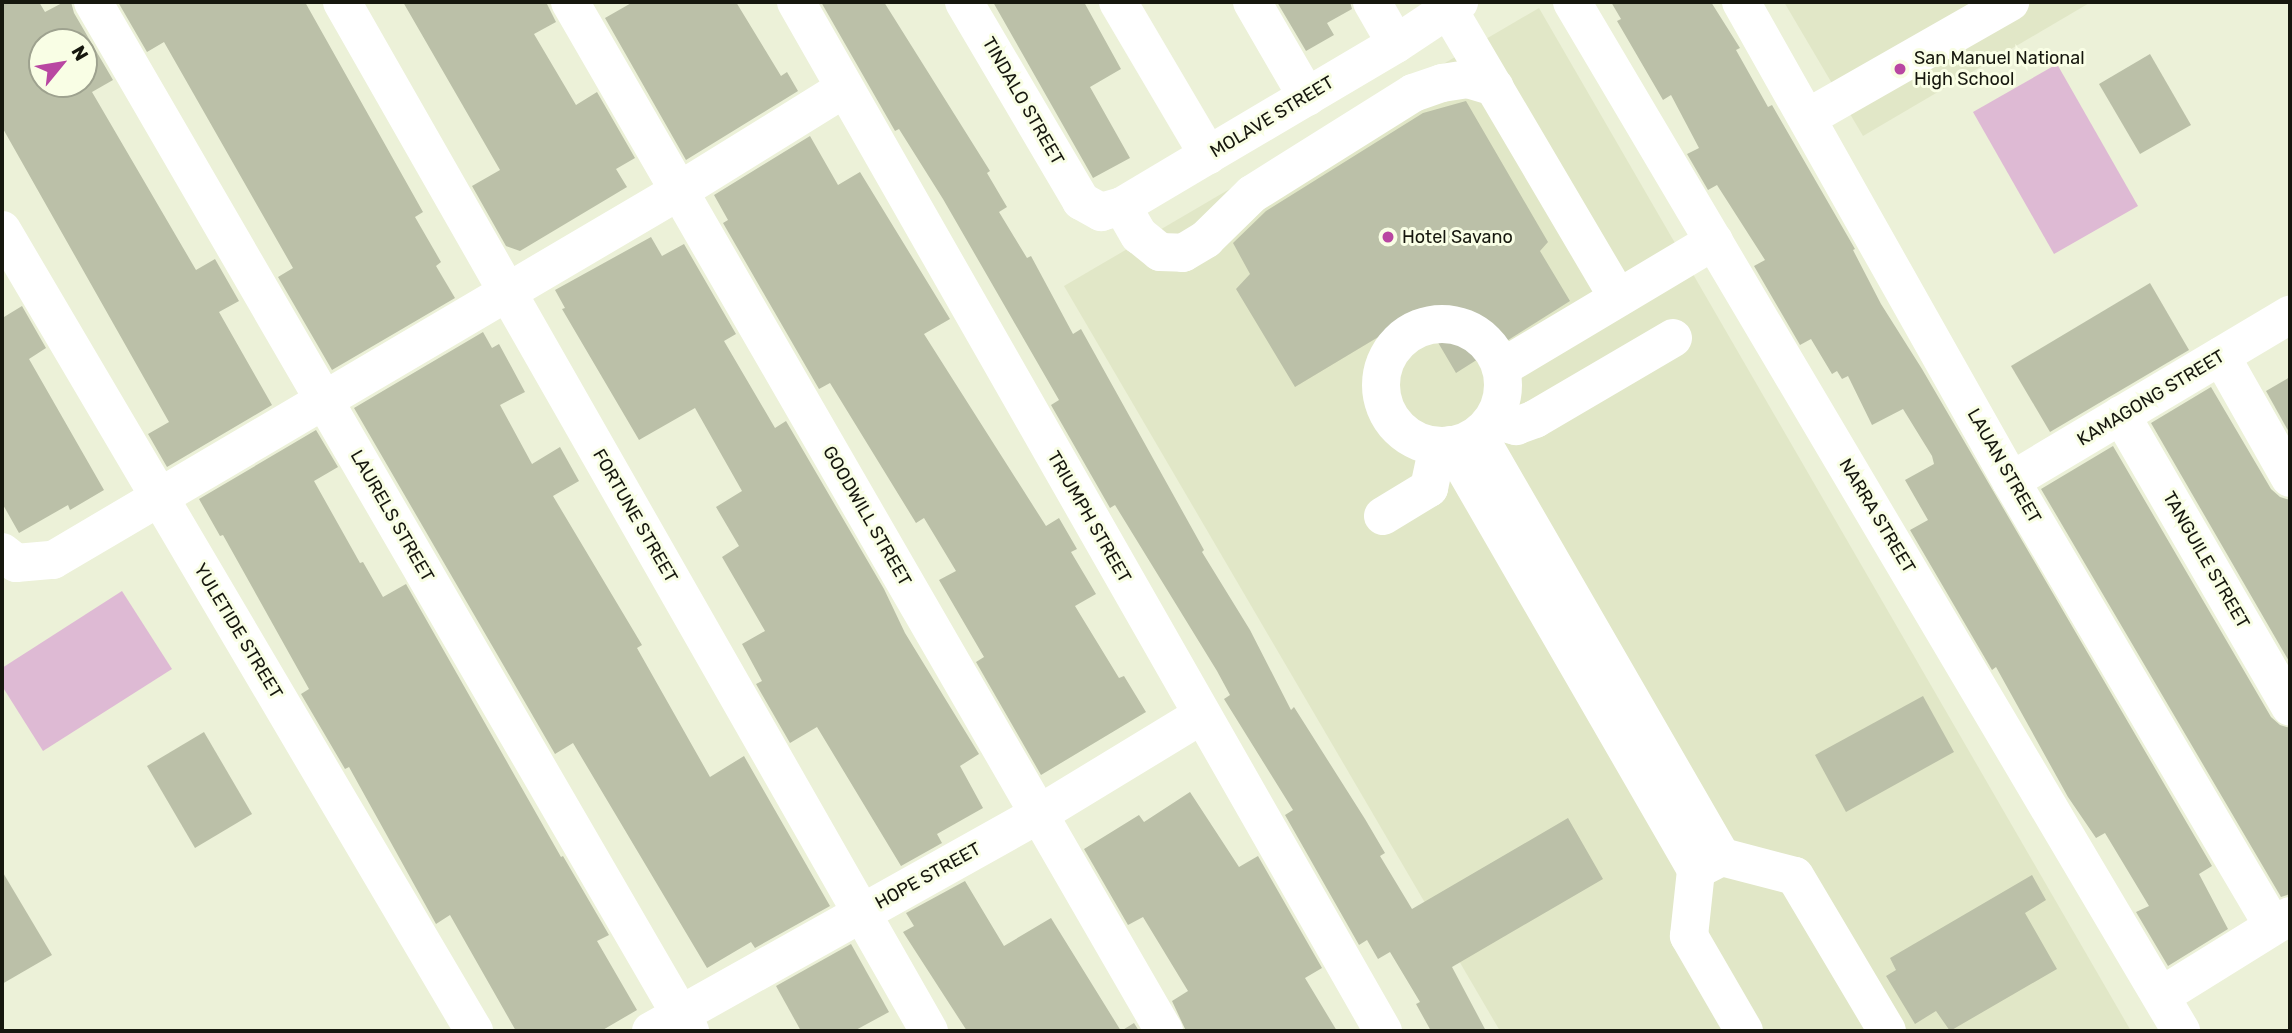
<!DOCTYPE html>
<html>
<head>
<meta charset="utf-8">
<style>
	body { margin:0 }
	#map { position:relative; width:2292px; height:1033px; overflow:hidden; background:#ecf1d8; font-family:Rubik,sans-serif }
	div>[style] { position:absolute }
	.built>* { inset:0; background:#e1e7c7 }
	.green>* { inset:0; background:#debad4 }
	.building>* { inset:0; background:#bbc0a8 }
	.minor>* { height:38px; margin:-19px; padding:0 19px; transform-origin:19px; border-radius:19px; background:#fff }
	.minor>.ring { margin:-19px; padding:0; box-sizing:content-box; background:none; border:38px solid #fff; border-radius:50% }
	.dots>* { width:19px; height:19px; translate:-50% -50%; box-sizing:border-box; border:4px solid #f9fee5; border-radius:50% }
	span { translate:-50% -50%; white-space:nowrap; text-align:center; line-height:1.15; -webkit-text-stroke:6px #f9fee5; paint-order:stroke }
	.poi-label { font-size:18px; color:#16170e }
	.left { translate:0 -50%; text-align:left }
	.street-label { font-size:18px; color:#16170e }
	.frame { position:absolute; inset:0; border:4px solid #16170e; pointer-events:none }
	.north { position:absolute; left:28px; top:28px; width:70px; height:70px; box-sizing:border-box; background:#f9fee5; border:2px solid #9ea28f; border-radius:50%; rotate:60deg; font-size:19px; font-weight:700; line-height:28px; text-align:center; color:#16170e }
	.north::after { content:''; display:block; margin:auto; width:24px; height:32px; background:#b947a2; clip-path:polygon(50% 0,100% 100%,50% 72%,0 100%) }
</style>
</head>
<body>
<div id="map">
	<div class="built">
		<i style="clip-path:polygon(1784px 2px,2091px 2px,1863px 136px)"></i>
		<i style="clip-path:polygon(1539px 8px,2131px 1031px,1500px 1031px,1064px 286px)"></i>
	</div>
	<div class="green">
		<i style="clip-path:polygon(2057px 64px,2138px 206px,2054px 254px,1973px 112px)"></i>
		<i style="clip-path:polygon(122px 591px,172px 669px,43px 751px,2px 686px,2px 668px)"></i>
	</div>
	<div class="building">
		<i style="clip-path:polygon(evenodd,2px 2px,39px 2px,45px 12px,64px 2px,71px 2px,74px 13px,113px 80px,92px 92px,196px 270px,215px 259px,239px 301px,219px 312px,272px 405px,167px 467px,148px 434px,169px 422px,2px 127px,2px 2px,42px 42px,84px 42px,84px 84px,42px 84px,42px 42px)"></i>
		<i style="clip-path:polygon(118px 2px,305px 2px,423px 212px,415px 217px,441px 262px,436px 266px,455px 298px,332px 370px,278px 277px,293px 268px,164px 42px,147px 52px)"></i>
		<i style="clip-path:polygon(403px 2px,546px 2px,556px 22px,534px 34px,576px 105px,597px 92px,635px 158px,616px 169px,627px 187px,520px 251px,506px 246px,472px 186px,500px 170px)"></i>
		<i style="clip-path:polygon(633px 2px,736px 2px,781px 76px,787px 72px,798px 91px,686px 160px,605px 18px)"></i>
		<i style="clip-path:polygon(821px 2px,884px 2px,990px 171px,987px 173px,1007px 207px,999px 212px,1027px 258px,1031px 256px,1073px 334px,1081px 329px,1204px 550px,1202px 552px,1250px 630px,1291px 710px,1294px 707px,1365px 819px,1385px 853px,1380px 856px,1412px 909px,1568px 818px,1603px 879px,1452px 967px,1486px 1031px,1431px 1031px,1416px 1004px,1420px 1002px,1390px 952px,1378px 959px,1367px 940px,1359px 945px,1285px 815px,1293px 810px,1224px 699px,1230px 695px,1217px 671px,1115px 505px,1110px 508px,1051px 405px,1059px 400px,943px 199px,899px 129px,895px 131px)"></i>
		<i style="clip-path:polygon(993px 2px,1084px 2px,1121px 69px,1090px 87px,1130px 158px,1093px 178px)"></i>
		<i style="clip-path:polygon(1277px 2px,1350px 2px,1352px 9px,1327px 23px,1334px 35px,1306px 51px)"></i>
		<i style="clip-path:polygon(1611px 2px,1711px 2px,1740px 48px,1736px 50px,1768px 107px,1772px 105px,1855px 249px,1853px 250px,1881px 304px,1922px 369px,2212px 866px,2199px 874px,2228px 929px,2168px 966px,2136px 912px,2149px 906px,2105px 833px,2096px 838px,2068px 797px,1996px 667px,1992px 670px,1910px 530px,1928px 520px,1905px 480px,1934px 464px,1932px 456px,1903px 409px,1872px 425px,1848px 376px,1842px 379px,1837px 371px,1832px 374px,1811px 339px,1800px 345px,1754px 266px,1765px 260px,1717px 185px,1708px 190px,1687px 154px,1699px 148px,1671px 95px,1663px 100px,1617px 21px,1621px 19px)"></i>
		<i style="clip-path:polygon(2150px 54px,2191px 125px,2140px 154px,2099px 84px)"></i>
		<i style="clip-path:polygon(1466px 101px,1548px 242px,1540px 251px,1570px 301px,1456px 373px,1420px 312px,1295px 387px,1236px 289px,1250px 274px,1233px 243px,1266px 211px,1423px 113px)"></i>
		<i style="clip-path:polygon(810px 136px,838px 185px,860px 172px,950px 319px,924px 334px,1046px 526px,1059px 518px,1077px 549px,1071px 552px,1096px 594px,1075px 606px,1119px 678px,1124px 676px,1146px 712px,1041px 775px,976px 662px,984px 657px,939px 580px,956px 571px,924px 518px,916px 523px,830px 383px,819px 389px,723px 223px,728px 220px,714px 195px)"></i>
		<i style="clip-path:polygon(651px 237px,662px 256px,684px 244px,736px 334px,724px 341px,775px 428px,786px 421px,884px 589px,905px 633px,979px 754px,960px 766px,983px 808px,937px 834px,942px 843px,901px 866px,817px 727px,790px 743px,756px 684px,762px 681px,742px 644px,765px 631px,722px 557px,739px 546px,716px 507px,742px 491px,695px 408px,639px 440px,562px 309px,565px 308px,555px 290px)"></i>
		<i style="clip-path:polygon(2150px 283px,2189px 350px,2050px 432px,2011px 366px)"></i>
		<i style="clip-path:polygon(22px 306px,46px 348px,29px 359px,104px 490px,70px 510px,68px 505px,19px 533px,2px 503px,2px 312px,4px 317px)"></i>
		<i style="clip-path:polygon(483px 332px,492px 348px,499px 344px,525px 392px,500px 405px,532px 464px,560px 447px,579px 481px,553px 496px,642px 645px,637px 648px,710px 777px,744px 756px,830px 906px,755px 948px,751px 942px,707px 968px,573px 743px,555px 754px,354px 408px)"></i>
		<i style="clip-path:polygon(2290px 377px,2290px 434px,2266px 391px)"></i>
		<i style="clip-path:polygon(2211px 387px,2271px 489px,2280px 497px,2290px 500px,2290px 663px,2151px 423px)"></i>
		<i style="clip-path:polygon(316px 430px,338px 467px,314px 481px,360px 563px,363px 562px,383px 597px,406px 584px,561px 857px,563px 856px,609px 935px,597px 941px,637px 1010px,601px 1031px,516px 1031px,450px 915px,436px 924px,349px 767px,345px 769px,301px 694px,309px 689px,223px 535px,220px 536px,199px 499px)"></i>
		<i style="clip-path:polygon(2113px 446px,2271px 717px,2280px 725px,2290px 728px,2290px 894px,2281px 897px,2041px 489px)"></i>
		<i style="clip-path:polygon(1923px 696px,1954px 752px,1846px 812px,1815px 755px)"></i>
		<i style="clip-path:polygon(204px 732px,252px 814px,195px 848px,147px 766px)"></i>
		<i style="clip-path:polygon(1190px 792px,1239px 867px,1258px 856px,1322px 968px,1305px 978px,1337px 1031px,1186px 1031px,1172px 1001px,1188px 991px,1143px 917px,1128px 925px,1084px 849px,1139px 815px,1144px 822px)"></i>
		<i style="clip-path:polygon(2px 871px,52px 955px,2px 984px)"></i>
		<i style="clip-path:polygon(2032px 875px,2046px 900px,2025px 913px,2057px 969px,1950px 1031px,1936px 1011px,1915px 1024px,1886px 976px,1896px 970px,1890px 958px)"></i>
		<i style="clip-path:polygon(965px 881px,1004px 946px,1051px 918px,1121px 1031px,1134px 1023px,1139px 1031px,967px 1031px,903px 932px,914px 926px,906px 913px)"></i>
		<i style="clip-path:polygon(851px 944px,889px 1012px,854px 1031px,801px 1031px,776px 986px)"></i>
	</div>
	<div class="minor">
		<i style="left:93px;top:2px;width:1190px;rotate:59.88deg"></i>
		<i style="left:342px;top:2px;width:1185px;rotate:60.3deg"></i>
		<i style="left:570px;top:2px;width:1188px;rotate:60deg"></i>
		<i style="left:796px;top:2px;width:1185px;rotate:60.3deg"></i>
		<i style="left:964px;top:2px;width:231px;rotate:59.5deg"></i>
		<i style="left:1081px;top:201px;width:23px;rotate:29deg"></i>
		<i style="left:1101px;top:212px;width:22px;rotate:-16deg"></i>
		<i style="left:1122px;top:206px;width:100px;rotate:-30.7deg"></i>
		<i style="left:1208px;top:155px;width:218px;rotate:-30.6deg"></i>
		<i style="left:1396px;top:44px;width:76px;rotate:-33.7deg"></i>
		<i style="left:1118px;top:2px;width:178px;rotate:59.5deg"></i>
		<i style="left:1252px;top:2px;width:110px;rotate:59.9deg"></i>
		<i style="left:1372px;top:2px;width:48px;rotate:60.3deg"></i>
		<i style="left:1572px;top:2px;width:1196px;rotate:59.38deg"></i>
		<i style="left:1741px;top:2px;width:550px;rotate:60.59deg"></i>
		<i style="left:2011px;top:481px;width:516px;rotate:59.51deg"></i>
		<i style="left:1448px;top:9px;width:335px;rotate:59.5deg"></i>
		<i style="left:1807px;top:118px;width:234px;rotate:-29.7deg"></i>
		<i style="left:1122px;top:206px;width:34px;rotate:60deg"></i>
		<i style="left:1139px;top:235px;width:27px;rotate:39deg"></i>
		<i style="left:1160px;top:252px;width:23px;rotate:2deg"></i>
		<i style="left:1183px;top:253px;width:27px;rotate:-31deg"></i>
		<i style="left:1206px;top:239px;width:64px;rotate:-44.4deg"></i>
		<i style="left:1252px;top:194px;width:190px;rotate:-32.1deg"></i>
		<i style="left:1413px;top:93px;width:31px;rotate:-19deg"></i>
		<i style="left:1442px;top:83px;width:26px;rotate:-9deg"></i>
		<i style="left:1468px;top:79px;width:28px;rotate:17deg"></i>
		<i style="left:2px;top:230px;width:930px;rotate:59.49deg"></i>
		<i class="ring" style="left:1381px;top:324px;width:84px;height:84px"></i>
		<i style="left:2221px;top:356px;width:140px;rotate:60.5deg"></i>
		<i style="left:1501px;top:368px;width:248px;rotate:-30.8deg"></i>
		<i style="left:2121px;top:415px;width:337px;rotate:59.9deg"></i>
		<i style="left:1493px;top:420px;width:24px;rotate:15deg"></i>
		<i style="left:1516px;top:426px;width:20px;rotate:-20deg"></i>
		<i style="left:1535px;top:419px;width:160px;rotate:-30.4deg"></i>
		<i style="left:1478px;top:435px;width:487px;rotate:60deg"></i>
		<i style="left:1451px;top:445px;width:491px;rotate:60deg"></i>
		<i style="left:2011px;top:481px;width:325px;rotate:-30.8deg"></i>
		<i style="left:1383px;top:516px;width:54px;rotate:-31.3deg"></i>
		<i style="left:1429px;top:488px;width:43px;rotate:-77.9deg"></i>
		<i style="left:2px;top:552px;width:18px;rotate:38deg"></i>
		<i style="left:16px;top:563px;width:37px;rotate:-5deg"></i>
		<i style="left:53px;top:560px;width:727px;rotate:-30.52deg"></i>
		<i style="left:679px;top:191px;width:195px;rotate:-31.8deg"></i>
		<i style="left:2161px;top:996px;width:152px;rotate:-31.8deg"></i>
		<i style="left:651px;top:1031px;width:445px;rotate:-29.2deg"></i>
		<i style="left:1039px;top:814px;width:191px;rotate:-31.3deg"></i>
		<i style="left:1744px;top:1031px;width:110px;rotate:-120.1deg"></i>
		<i style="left:1689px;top:936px;width:66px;rotate:-83.9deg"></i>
		<i style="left:1696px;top:870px;width:29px;rotate:-27deg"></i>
		<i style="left:1722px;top:857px;width:75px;rotate:14.6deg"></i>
		<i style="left:1795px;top:876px;width:180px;rotate:59.3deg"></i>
	</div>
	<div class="dots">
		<i style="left:1900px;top:69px;background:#b947a2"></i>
		<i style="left:1388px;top:237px;background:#b947a2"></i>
	</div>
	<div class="poi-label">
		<span class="left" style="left:1914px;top:69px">San Manuel National<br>High School</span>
		<span class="left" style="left:1402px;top:237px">Hotel Savano</span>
	</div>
	<div class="street-label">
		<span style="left:1023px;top:101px;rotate:60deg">TINDALO STREET</span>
		<span style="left:1272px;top:117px;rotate:-31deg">MOLAVE STREET</span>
		<span style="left:2151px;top:398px;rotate:-31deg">KAMAGONG STREET</span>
		<span style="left:2004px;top:466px;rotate:60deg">LAUAN STREET</span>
		<span style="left:392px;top:516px;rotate:60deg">LAURELS STREET</span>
		<span style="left:635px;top:516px;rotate:60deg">FORTUNE STREET</span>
		<span style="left:867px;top:516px;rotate:60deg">GOODWILL STREET</span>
		<span style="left:1877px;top:516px;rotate:59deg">NARRA STREET</span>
		<span style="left:1089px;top:517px;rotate:60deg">TRIUMPH STREET</span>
		<span style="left:2206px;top:560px;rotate:60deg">TANGUILE STREET</span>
		<span style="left:238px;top:631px;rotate:59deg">YULETIDE STREET</span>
		<span style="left:928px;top:876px;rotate:-29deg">HOPE STREET</span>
	</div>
	<div class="frame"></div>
	<div class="north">N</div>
</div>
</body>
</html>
